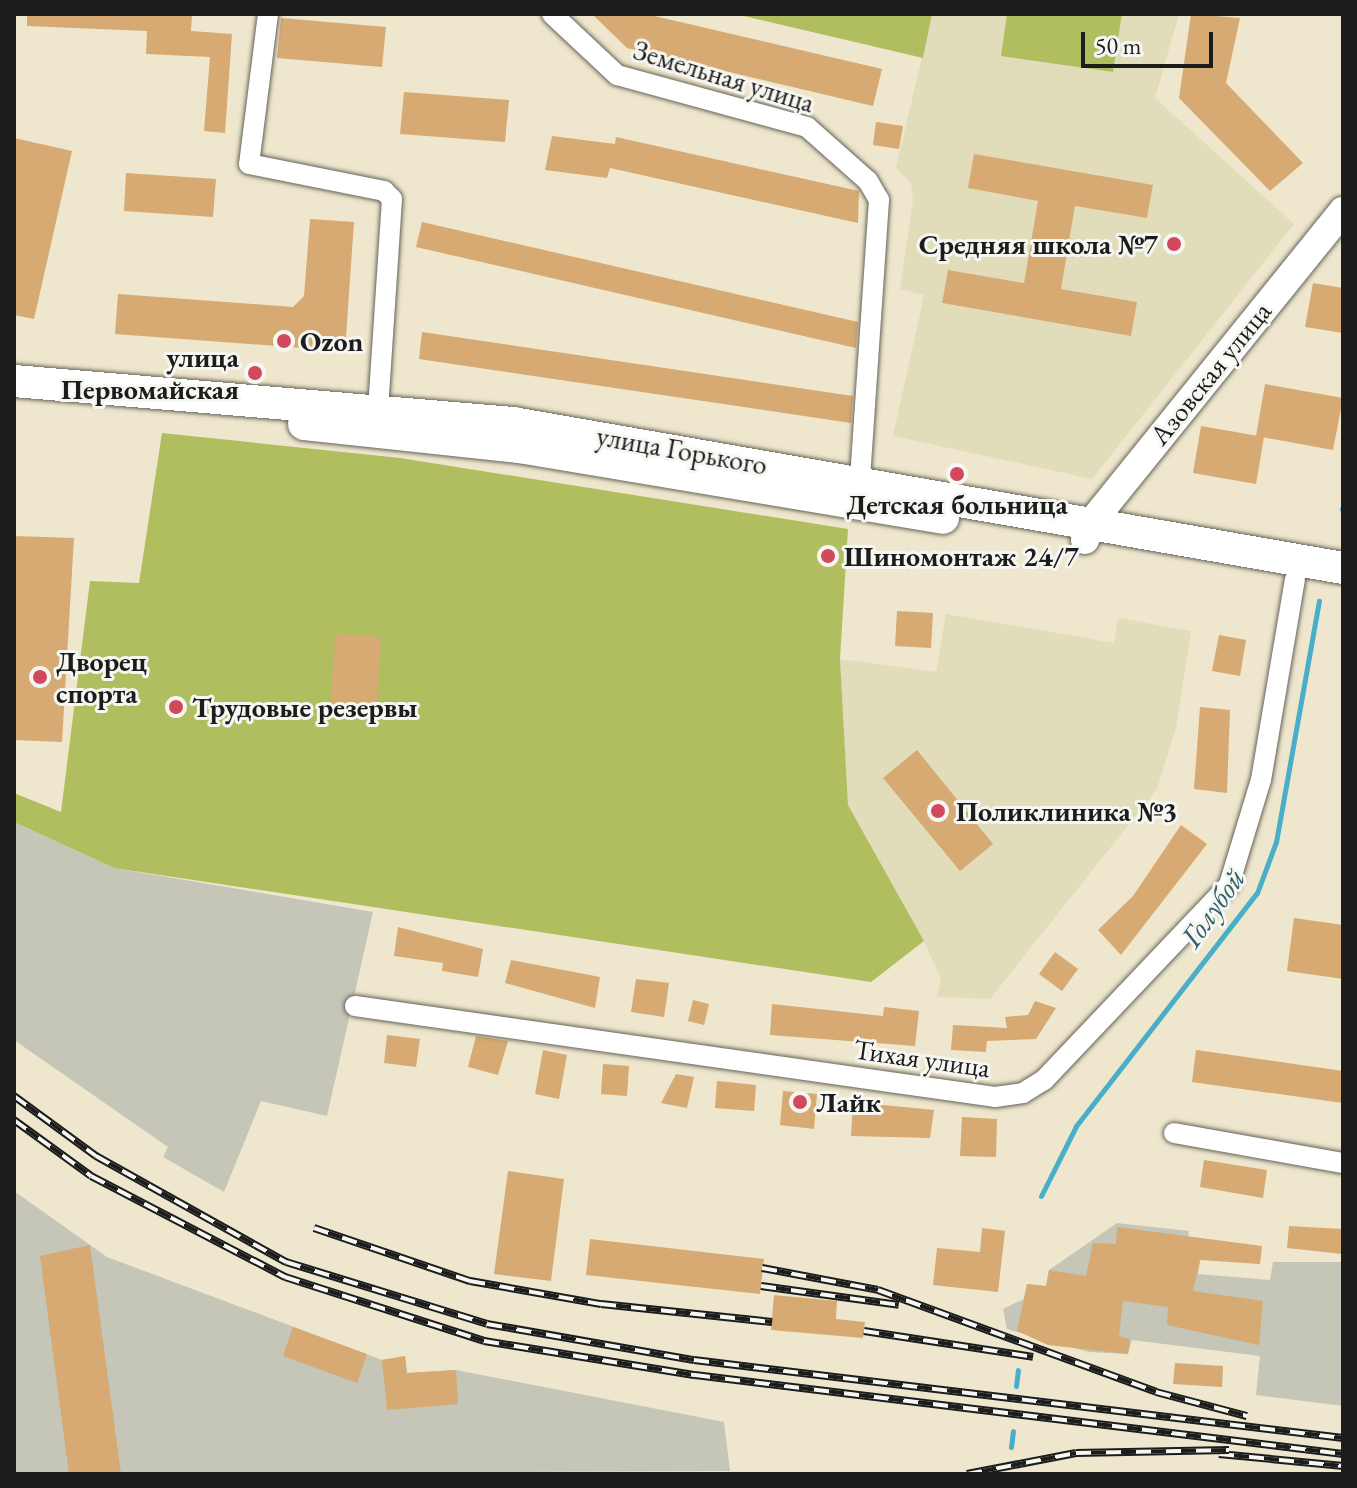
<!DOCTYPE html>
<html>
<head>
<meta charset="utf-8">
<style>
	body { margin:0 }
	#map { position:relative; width:1357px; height:1488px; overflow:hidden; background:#eee7cd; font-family:"EB Garamond",serif }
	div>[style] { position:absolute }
	.built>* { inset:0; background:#e1dcba }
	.industrial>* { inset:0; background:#c5c5b8 }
	.green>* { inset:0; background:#b1be60 }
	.stream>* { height:5px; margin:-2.5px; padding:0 2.5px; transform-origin:2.5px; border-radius:2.5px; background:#49afc8 }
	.building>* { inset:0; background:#d6aa72 }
	.roads { filter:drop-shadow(0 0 2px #66635a) drop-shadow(0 0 2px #66635a) }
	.minor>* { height:20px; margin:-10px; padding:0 10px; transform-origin:10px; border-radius:10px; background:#fff }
	.secondary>* { height:28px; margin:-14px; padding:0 14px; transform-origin:14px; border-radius:14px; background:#fff }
	.primary>* { height:32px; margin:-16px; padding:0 16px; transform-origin:16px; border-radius:16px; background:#fff }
	.rail>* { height:8px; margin-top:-4px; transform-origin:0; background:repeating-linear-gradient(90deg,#f6f6f2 0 15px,#1c1c1c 0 30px); box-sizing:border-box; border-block:2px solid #1c1c1c }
	.dots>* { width:22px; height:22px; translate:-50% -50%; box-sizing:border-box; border:4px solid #f6f6f2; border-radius:50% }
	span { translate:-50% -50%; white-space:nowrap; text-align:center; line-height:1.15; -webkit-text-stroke:6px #f6f6f2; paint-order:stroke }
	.street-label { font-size:28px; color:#1c1c1c }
	.poi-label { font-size:28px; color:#1c1c1c; font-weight:700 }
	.right { translate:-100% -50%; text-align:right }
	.left { translate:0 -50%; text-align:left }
	.water-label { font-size:30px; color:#305e69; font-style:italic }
	.frame { position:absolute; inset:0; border:16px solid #1c1c1c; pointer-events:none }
	.scale { position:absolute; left:1081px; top:32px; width:132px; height:36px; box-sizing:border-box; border:4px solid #1c1c1c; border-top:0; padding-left:10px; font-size:24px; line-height:28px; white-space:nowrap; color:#1c1c1c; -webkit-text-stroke:6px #f6f6f2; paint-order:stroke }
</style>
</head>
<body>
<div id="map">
	<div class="built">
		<i style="clip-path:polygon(evenodd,932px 14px,1007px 14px,1002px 56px,1113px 72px,1122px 14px,1179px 14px,1155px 98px,1294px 224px,1092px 479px,893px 436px,924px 295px,900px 289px,913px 200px,911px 183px,896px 168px,932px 14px,974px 154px,1153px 186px,1147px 218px,1075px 206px,1061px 289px,1137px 302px,1131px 336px,942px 303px,948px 270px,1024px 283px,1038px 201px,969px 188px,974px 154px)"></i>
		<i style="clip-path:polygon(946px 614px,1114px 643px,1118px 618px,1191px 631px,1176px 728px,1157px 789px,990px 999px,937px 997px,941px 979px,924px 941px,848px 805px,840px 659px,936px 672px)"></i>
	</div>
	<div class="industrial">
		<i style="clip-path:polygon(14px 822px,114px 868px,373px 912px,327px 1116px,261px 1101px,224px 1192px,163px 1157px,168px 1147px,14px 1040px)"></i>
		<i style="clip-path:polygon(14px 1191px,107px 1257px,382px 1360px,405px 1356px,407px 1373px,456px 1370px,724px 1422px,730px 1471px,14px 1474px)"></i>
		<i style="clip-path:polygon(1117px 1223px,1189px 1231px,1186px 1254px,1201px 1257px,1198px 1274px,1270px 1280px,1273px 1262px,1343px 1262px,1343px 1406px,1256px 1395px,1260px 1356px,1132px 1340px,1128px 1354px,1089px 1352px,1007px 1329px,1003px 1309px,1024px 1299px,1027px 1284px,1046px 1286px,1049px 1270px)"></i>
	</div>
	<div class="green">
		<i style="clip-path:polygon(735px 14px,932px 14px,923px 58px)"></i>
		<i style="clip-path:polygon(1007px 14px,1122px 14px,1113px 72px,1001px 56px)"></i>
		<i style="clip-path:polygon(162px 433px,400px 458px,848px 529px,840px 659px,848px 805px,924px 941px,871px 982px,114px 868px,14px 822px,14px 793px,61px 812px,90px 581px,139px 583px)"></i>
	</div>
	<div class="stream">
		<i style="left:1342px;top:509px;width:3px;rotate:-72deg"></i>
		<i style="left:1041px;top:1196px;width:78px;rotate:-63.4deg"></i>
		<i style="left:1076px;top:1126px;width:295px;rotate:-52.2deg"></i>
		<i style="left:1257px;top:893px;width:54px;rotate:-69.6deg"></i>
		<i style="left:1276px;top:842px;width:245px;rotate:-79.9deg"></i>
		<i style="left:1016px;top:1386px;width:16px;rotate:-83deg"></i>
		<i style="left:1011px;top:1447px;width:16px;rotate:-83deg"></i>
	</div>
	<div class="building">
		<i style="clip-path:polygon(27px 14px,192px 14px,191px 31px,232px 34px,225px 133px,204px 131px,210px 57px,146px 54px,147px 31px,27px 26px)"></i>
		<i style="clip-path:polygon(592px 14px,646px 14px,882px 69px,873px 106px,627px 48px)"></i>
		<i style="clip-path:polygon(1191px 14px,1240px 18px,1226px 83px,1303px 163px,1270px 191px,1179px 98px)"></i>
		<i style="clip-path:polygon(281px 18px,386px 27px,382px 67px,277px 58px)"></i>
		<i style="clip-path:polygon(404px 92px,509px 100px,505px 142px,400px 134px)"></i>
		<i style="clip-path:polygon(876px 122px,903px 126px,899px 149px,873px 145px)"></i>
		<i style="clip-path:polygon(552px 136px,615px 144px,616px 137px,859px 191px,858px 223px,610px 168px,607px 178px,545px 170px)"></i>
		<i style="clip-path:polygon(14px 138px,72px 151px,34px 319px,14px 315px)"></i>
		<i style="clip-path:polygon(974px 154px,1153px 185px,1147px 218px,1075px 206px,1061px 289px,1137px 302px,1131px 336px,942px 303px,948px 270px,1024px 283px,1038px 201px,968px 188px)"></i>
		<i style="clip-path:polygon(126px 173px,216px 179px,213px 217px,124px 211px)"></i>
		<i style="clip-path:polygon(310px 219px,354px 222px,345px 351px,115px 334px,118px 294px,293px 307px,304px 296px)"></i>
		<i style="clip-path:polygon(422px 222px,858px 322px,856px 348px,416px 247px)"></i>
		<i style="clip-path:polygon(1313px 283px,1343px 288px,1343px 333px,1305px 327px)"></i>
		<i style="clip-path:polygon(422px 332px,853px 396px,851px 423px,419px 359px)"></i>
		<i style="clip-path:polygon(1265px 384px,1343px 398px,1333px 450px,1256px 436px)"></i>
		<i style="clip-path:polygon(1201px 426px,1264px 437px,1256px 484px,1193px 473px)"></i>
		<i style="clip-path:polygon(14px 536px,74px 538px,62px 742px,14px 740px)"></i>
		<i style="clip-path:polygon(821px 546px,836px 547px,834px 566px,820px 565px)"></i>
		<i style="clip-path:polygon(897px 611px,933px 613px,931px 648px,895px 646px)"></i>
		<i style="clip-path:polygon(335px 634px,381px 637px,377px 706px,331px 703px)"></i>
		<i style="clip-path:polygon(1219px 635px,1246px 640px,1240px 676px,1212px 671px)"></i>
		<i style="clip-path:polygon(1200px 707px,1230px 710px,1227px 793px,1194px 789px)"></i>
		<i style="clip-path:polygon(917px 750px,993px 844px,960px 871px,883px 778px)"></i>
		<i style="clip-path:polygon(1181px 825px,1207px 844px,1121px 955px,1098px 930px,1133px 896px)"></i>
		<i style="clip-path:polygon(1294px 918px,1343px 925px,1343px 979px,1287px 971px)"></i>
		<i style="clip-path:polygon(398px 927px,483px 949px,478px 977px,442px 971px,443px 963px,394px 956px)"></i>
		<i style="clip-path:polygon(1055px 952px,1078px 969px,1062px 991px,1039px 974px)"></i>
		<i style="clip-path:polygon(511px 960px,600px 977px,595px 1008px,505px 983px)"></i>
		<i style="clip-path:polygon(636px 979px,669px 983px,664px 1017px,631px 1012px)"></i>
		<i style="clip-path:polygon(693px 1000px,709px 1004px,704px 1025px,688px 1021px)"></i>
		<i style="clip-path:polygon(1035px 1001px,1056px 1008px,1036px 1039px,987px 1041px,986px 1052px,951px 1050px,953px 1025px,1007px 1028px,1005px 1017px,1028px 1015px)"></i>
		<i style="clip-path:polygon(772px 1004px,883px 1016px,884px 1007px,919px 1011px,915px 1046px,770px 1035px)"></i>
		<i style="clip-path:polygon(387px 1035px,420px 1039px,416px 1067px,384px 1063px)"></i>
		<i style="clip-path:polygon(476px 1036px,508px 1041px,498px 1075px,468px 1067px)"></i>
		<i style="clip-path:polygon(543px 1050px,567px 1055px,559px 1099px,535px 1094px)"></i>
		<i style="clip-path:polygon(1196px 1050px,1343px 1071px,1343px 1103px,1192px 1082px)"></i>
		<i style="clip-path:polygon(603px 1064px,629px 1066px,627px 1096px,601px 1094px)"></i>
		<i style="clip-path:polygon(676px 1074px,694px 1077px,687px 1108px,661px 1103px)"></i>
		<i style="clip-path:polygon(717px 1081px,756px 1085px,754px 1111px,715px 1108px)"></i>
		<i style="clip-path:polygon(783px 1091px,817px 1094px,814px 1129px,780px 1125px)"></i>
		<i style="clip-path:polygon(853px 1102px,934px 1110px,930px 1138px,851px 1136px)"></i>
		<i style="clip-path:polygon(962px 1117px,997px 1119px,996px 1157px,960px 1156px)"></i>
		<i style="clip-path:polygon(1204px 1160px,1267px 1170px,1263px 1198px,1200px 1187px)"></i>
		<i style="clip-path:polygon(508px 1171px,564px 1179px,551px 1281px,494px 1274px)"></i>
		<i style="clip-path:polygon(1289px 1226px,1343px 1229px,1342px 1254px,1287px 1248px)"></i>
		<i style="clip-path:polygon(1117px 1227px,1262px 1246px,1260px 1264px,1200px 1260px,1193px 1291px,1263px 1301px,1259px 1345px,1167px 1325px,1168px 1307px,1123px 1301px,1119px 1336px,1130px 1339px,1128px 1354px,1048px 1345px,1017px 1331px,1027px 1284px,1046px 1286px,1049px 1270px,1086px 1276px,1093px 1243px,1116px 1244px)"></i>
		<i style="clip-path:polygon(982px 1228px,1005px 1231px,998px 1292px,933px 1285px,937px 1248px,980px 1252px)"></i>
		<i style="clip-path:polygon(590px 1239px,764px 1259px,760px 1294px,586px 1275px)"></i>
		<i style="clip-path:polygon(90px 1245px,121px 1474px,69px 1474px,40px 1256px)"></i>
		<i style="clip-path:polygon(774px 1295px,837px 1301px,836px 1319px,865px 1322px,863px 1338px,771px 1330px)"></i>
		<i style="clip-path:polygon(293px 1327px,367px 1354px,357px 1383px,283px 1356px)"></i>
		<i style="clip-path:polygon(405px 1356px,407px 1373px,456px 1370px,458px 1404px,387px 1410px,382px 1360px)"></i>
		<i style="clip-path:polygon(1175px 1363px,1223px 1366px,1222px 1387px,1173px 1384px)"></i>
	</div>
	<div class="roads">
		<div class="minor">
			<i style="left:268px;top:14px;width:151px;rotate:97.2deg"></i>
			<i style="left:249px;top:164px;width:138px;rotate:11.3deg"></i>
			<i style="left:384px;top:191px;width:11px;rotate:45deg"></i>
			<i style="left:392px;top:199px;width:225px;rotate:93.8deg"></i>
			<i style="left:552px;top:14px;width:89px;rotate:43.2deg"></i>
			<i style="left:617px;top:75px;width:197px;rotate:15.3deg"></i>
			<i style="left:807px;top:127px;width:81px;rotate:41.5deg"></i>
			<i style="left:868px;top:181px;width:22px;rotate:60deg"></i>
			<i style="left:879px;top:200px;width:283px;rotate:93.9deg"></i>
			<i style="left:355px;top:1006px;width:646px;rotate:8.09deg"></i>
			<i style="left:995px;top:1097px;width:28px;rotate:-8deg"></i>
			<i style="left:1023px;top:1093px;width:25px;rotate:-32deg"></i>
			<i style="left:1044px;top:1080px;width:269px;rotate:-46.5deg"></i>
			<i style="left:1229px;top:885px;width:110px;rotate:-73.1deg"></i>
			<i style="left:1261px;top:780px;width:203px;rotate:-80.4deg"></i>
			<i style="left:1174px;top:1133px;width:172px;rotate:10.1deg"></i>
		</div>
		<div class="secondary">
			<i style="left:1085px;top:540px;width:18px;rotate:-71deg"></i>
			<i style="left:1091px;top:523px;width:401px;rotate:-51.1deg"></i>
		</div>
		<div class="primary">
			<i style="left:14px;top:381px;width:501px;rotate:4.81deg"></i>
			<i style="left:513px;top:423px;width:843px;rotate:9.91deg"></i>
			<i style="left:304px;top:424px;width:217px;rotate:6.1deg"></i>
			<i style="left:520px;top:447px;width:429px;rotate:9.5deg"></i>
		</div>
	</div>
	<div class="rail">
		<i style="left:14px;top:1096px;width:102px;rotate:36.2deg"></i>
		<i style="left:96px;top:1156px;width:218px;rotate:29.2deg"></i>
		<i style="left:286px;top:1262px;width:210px;rotate:17.1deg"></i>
		<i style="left:487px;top:1324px;width:210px;rotate:9.9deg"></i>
		<i style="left:694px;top:1360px;width:654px;rotate:6.85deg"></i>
		<i style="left:14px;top:1120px;width:95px;rotate:36deg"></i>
		<i style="left:91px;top:1176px;width:219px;rotate:27.5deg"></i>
		<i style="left:285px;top:1277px;width:209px;rotate:17.8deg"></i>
		<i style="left:484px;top:1341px;width:214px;rotate:9.2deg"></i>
		<i style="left:695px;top:1375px;width:653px;rotate:6.95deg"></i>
		<i style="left:314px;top:1228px;width:165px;rotate:18.8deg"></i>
		<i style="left:470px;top:1281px;width:133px;rotate:10deg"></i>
		<i style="left:601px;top:1304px;width:172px;rotate:6deg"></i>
		<i style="left:762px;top:1268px;width:118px;rotate:10.7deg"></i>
		<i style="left:878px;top:1290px;width:296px;rotate:20.1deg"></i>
		<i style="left:1156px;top:1392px;width:94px;rotate:14.8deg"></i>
		<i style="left:761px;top:1286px;width:139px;rotate:7.8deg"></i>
		<i style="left:864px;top:1331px;width:171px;rotate:8.7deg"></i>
		<i style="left:1219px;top:1454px;width:125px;rotate:5.5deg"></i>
		<i style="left:967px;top:1474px;width:111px;rotate:-10.9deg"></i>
		<i style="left:1076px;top:1453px;width:153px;rotate:-1.1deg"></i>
	</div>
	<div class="dots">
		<i style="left:1174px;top:244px;background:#d1495b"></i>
		<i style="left:284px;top:341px;background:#d1495b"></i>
		<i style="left:255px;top:373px;background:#d1495b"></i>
		<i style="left:957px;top:474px;background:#d1495b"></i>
		<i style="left:828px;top:556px;background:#d1495b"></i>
		<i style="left:40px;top:677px;background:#d1495b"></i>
		<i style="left:176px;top:707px;background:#d1495b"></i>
		<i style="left:938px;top:811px;background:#d1495b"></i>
		<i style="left:800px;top:1102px;background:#d1495b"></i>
	</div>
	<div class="street-label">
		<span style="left:724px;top:76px;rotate:17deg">Земельная улица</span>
		<span style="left:1210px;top:373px;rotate:-51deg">Азовская улица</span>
		<span style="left:682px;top:450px;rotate:10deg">улица Горького</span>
		<span style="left:922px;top:1058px;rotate:8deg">Тихая улица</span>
	</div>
	<div class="poi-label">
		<span class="right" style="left:1158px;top:244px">Средняя школа №7</span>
		<span class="left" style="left:300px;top:341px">Ozon</span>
		<span class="right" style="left:239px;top:373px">улица<br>Первомайская</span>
		<span style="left:957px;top:504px">Детская больница</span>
		<span class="left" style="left:844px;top:556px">Шиномонтаж 24/7</span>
		<span class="left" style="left:56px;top:677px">Дворец<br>спорта</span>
		<span class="left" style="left:192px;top:707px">Трудовые резервы</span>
		<span class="left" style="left:956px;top:811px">Поликлиника №3</span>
		<span class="left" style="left:816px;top:1102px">Лайк</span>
	</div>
	<div class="water-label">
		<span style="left:1213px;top:908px;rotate:-55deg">Голубой</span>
	</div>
	<div class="frame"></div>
	<div class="scale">50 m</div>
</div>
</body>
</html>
